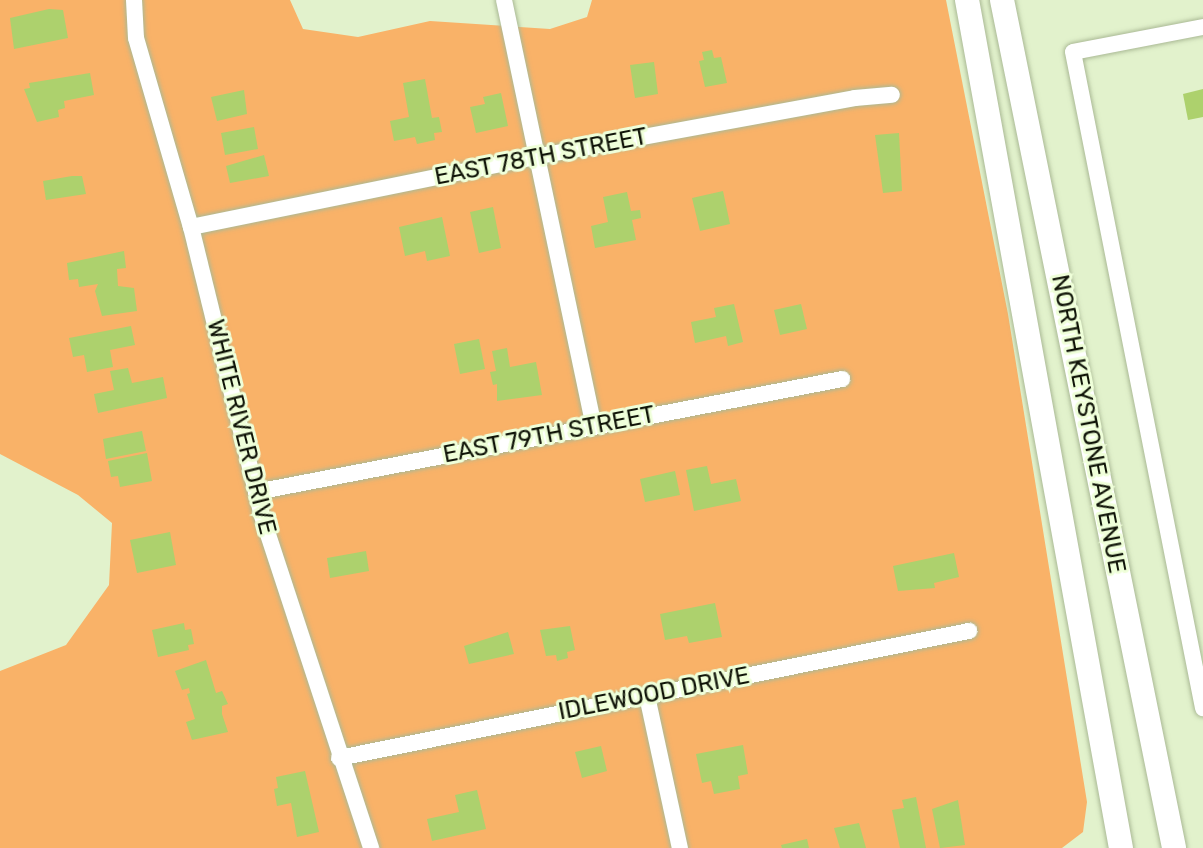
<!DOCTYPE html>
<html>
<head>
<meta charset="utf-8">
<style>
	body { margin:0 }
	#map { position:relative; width:1203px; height:848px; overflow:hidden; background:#e2f2cc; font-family:Rubik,sans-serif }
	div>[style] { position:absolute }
	.green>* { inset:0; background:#f9b268 }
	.building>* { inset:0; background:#add16d }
	.roads { filter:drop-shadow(0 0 2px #aab995) drop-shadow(0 0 2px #aab995) }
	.minor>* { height:16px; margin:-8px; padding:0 8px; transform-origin:8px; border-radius:8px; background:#fff }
	.primary>* { height:24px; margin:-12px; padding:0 12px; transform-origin:12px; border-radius:12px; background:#fff }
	span { translate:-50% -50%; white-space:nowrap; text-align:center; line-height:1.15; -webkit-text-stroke:6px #efffd9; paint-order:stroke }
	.street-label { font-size:24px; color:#101408 }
</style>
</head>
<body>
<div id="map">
	<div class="green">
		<i style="clip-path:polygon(0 0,290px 0,303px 29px,358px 37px,430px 21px,550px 29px,587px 17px,592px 0,946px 0,1008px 314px,1087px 802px,1083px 832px,1062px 848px,0 848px,0 671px,66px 645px,109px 585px,112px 523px,78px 495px,0 454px)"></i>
	</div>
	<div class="building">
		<i style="clip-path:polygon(49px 9px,63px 10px,68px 38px,14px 49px,10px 18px)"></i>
		<i style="clip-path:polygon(712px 50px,714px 58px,721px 57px,727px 83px,705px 87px,699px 61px,704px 60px,702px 52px)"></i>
		<i style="clip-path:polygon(654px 62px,658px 94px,635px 98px,630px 65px)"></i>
		<i style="clip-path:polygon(90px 73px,94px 95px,64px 101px,65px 108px,58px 110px,59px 117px,37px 122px,24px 89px,30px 88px,29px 83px)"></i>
		<i style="clip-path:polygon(425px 79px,432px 118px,439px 117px,442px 132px,434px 133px,435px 140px,417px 144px,415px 137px,394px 141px,390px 121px,409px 117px,403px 83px)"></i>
		<i style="clip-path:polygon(1203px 89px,1203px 117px,1188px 120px,1183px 94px)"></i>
		<i style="clip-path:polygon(244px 90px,247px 114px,217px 121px,211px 97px)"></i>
		<i style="clip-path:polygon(501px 93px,508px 126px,476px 133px,470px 107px,485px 104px,483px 97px)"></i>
		<i style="clip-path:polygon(254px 127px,258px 149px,225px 155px,221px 133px)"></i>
		<i style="clip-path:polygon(899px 133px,902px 191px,883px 193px,875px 135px)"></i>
		<i style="clip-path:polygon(264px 155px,269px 176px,230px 183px,226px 166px)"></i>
		<i style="clip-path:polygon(72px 176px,82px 176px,86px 194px,46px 200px,43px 181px)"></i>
		<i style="clip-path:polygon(723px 191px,730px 224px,700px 231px,692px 198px)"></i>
		<i style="clip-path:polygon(627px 192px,631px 211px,640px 210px,641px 218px,632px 220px,636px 240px,595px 248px,591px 226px,608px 222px,603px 197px)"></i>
		<i style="clip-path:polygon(493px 207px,501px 248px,479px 253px,470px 212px)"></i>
		<i style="clip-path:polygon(442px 217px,450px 256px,427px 261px,425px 251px,405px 256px,399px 227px)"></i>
		<i style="clip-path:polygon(124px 251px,126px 268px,117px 269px,118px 286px,134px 288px,137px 311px,102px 316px,95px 291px,98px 284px,79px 287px,78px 279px,69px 280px,67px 263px)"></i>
		<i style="clip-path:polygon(734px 304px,743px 342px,728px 346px,726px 336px,695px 343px,691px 322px,716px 317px,714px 308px)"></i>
		<i style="clip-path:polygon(801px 304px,807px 329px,780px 335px,774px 310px)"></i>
		<i style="clip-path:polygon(131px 326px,135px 345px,110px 350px,113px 367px,87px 372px,84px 355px,73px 357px,69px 338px)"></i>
		<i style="clip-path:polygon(479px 339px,485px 369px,460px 374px,454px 344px)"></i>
		<i style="clip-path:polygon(507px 348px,510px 367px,536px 362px,542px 395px,497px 401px,497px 384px,493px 385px,490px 372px,496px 371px,492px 351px)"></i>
		<i style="clip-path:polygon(128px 368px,132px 383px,163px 377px,167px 398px,98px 413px,94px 394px,114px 390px,110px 371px)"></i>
		<i style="clip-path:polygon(142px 431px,146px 451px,106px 459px,103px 439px)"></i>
		<i style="clip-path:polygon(147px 453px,152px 481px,120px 487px,118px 476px,111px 477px,108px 461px)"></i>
		<i style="clip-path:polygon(707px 466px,711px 484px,736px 479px,741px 501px,694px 511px,686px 470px)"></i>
		<i style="clip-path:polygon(675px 471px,680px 495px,645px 502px,640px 479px)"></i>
		<i style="clip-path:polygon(170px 532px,176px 565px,137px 573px,130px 540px)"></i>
		<i style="clip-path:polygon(366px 551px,369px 571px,330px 578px,327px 558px)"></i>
		<i style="clip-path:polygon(954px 553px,959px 577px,934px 583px,935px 588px,898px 591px,893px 566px)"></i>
		<i style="clip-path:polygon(715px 603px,722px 637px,689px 643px,687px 636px,665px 640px,660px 614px)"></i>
		<i style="clip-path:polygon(184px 623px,185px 630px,191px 629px,194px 644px,188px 645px,189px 650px,158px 657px,152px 630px)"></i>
		<i style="clip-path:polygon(570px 626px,575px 650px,567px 652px,568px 658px,557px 661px,556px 655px,546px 656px,540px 630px)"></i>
		<i style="clip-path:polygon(508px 632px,514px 654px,469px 664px,464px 646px)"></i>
		<i style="clip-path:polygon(206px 660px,216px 693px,222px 691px,228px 704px,222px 706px,222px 714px,228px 732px,192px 740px,186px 722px,195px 719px,187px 694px,190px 693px,189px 688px,182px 690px,175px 671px)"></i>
		<i style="clip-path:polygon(743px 745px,748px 774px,738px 776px,740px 789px,714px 794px,711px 781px,702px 783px,696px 754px)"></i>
		<i style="clip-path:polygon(601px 746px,607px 771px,582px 778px,575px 752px)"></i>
		<i style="clip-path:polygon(305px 771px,319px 832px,297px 837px,291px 803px,277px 806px,274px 789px,278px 788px,276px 777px)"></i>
		<i style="clip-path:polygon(477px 790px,486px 829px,432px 841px,427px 819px,459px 812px,455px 795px)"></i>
		<i style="clip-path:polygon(916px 797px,926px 848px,900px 848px,892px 810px,904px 808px,902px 800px)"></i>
		<i style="clip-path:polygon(958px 800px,965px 845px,940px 848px,932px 809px)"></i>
		<i style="clip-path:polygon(859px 823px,866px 848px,840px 848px,834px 828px)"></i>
		<i style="clip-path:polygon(807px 839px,809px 848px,782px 848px,781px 845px)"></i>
	</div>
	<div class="roads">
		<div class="minor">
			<i style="left:134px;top:0;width:38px;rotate:87deg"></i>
			<i style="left:136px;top:38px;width:197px;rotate:73.8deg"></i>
			<i style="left:191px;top:227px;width:294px;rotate:76.2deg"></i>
			<i style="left:261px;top:513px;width:353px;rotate:71.8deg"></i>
			<i style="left:504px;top:0;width:435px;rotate:78.1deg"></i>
			<i style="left:1203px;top:27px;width:132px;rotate:169.1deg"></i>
			<i style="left:1073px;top:52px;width:669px;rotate:78.79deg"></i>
			<i style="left:191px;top:227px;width:350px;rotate:-11.5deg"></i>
			<i style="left:534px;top:157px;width:326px;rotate:-10.4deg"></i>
			<i style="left:855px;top:98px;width:37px;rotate:-5deg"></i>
			<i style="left:256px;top:492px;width:597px;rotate:-10.91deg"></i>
			<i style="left:647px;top:696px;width:156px;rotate:77.8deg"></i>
			<i style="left:339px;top:758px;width:643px;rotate:-11.4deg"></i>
		</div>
		<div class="primary">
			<i style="left:967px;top:0;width:862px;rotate:79.71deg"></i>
			<i style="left:1002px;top:0;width:865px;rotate:78.53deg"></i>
		</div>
	</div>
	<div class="street-label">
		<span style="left:541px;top:157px;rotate:-11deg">EAST 78TH STREET</span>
		<span style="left:1088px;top:424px;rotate:79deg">NORTH KEYSTONE AVENUE</span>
		<span style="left:241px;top:427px;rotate:76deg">WHITE RIVER DRIVE</span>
		<span style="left:549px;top:435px;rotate:-11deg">EAST 79TH STREET</span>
		<span style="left:654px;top:694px;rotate:-11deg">IDLEWOOD DRIVE</span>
	</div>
</div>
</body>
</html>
